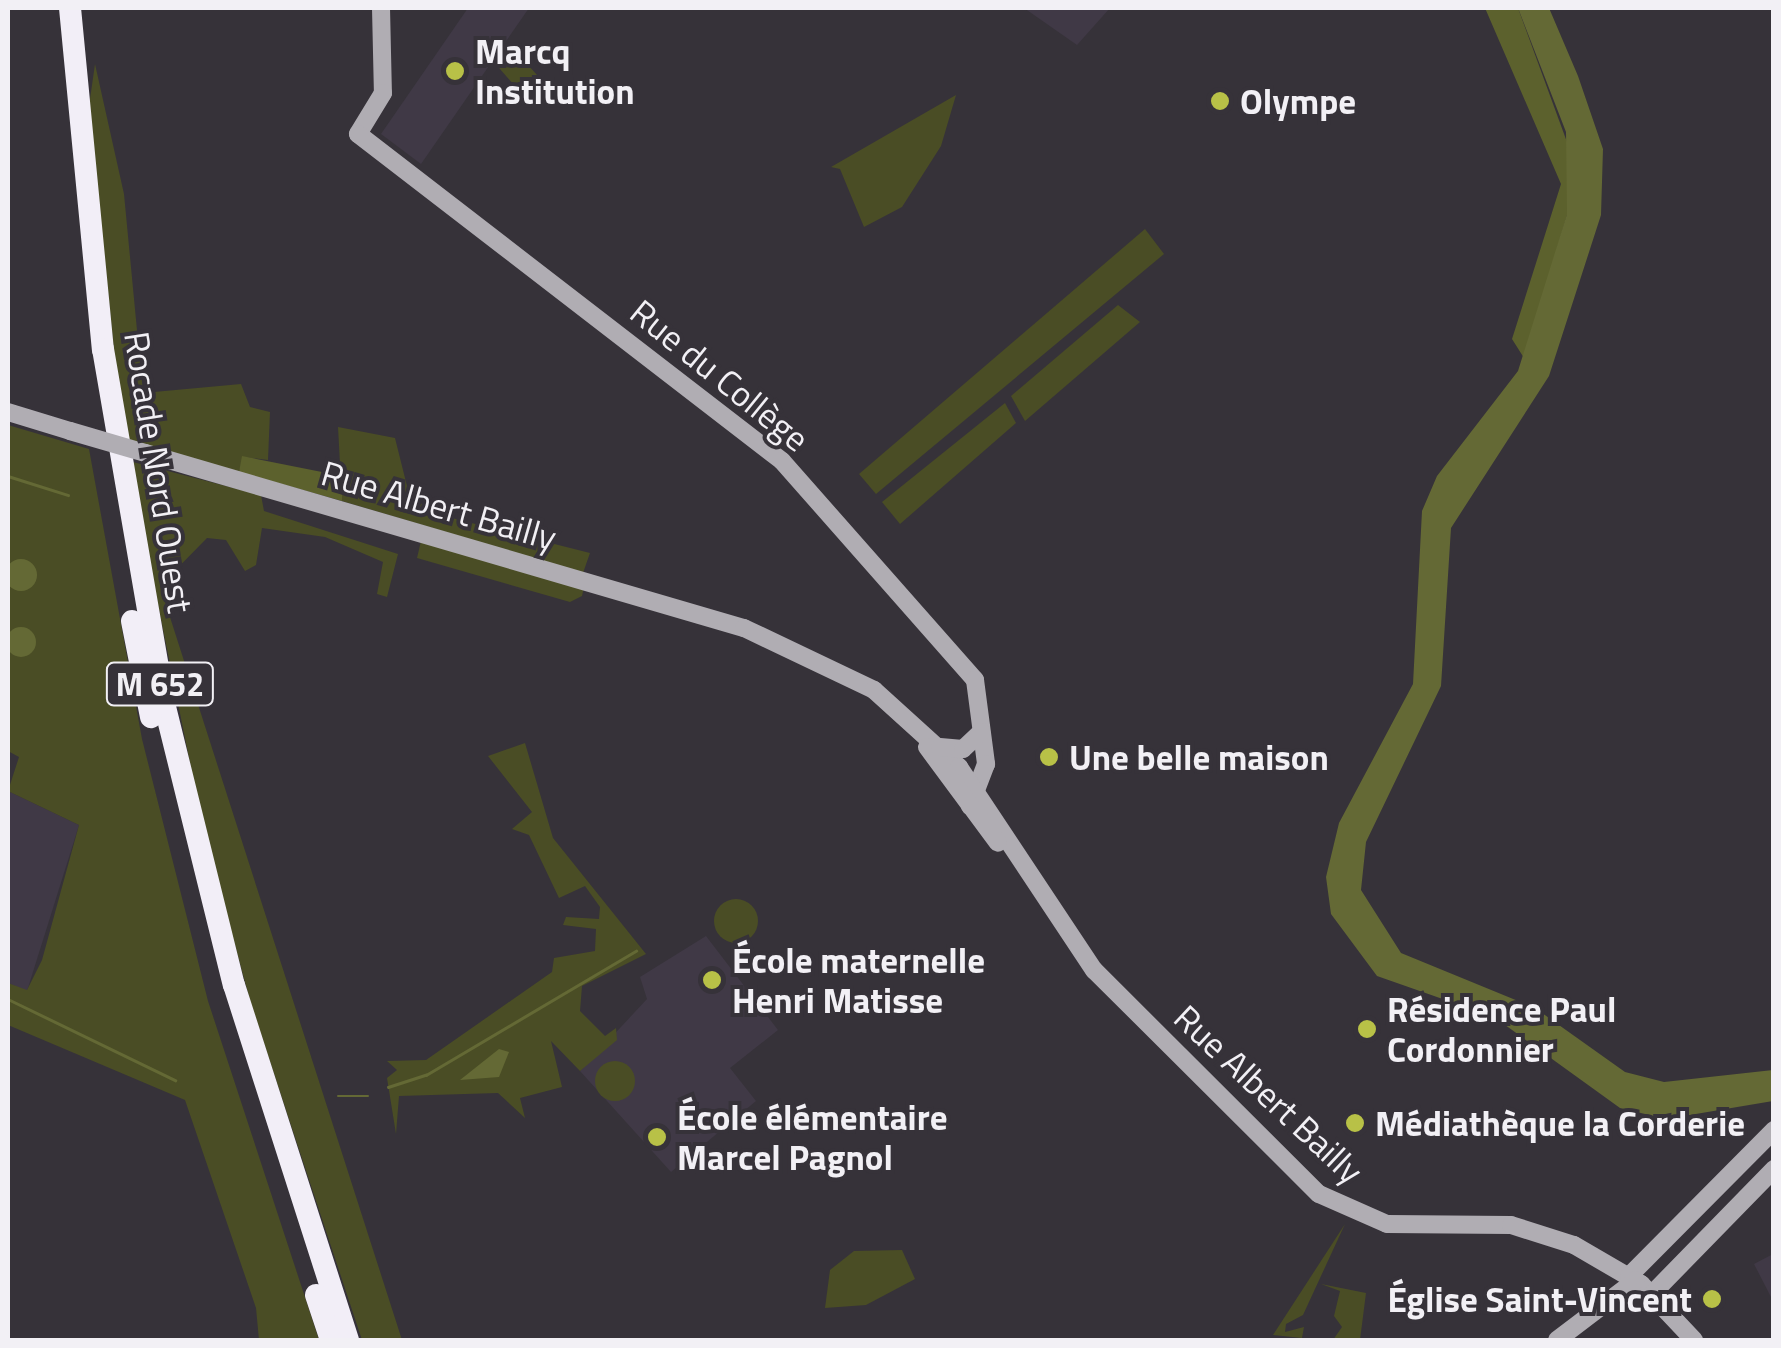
<!DOCTYPE html>
<html>
<head>
<meta charset="utf-8">
<style>
	body { margin:0 }
	#map { position:relative; width:1781px; height:1348px; overflow:hidden; background:#363239; font-family:"Titillium Web",sans-serif }
	div>[style] { position:absolute }
	.built>* { inset:0; background:#403946 }
	.green>* { inset:0; background:#4a4d25 }
	.round { border-radius:50% }
	.forest>* { inset:0; background:#5c612d }
	.water>* { inset:0; background:#646935 }
	.stream>* { height:2.5px; margin:-1.25px; padding:0 1.25px; transform-origin:1.25px; border-radius:1.25px; background:#646935 }
	.secondary>* { height:18px; margin:-9px; padding:0 9px; transform-origin:9px; border-radius:9px; background:#b0adb3 }
	.highway>* { height:22px; margin:-11px; padding:0 11px; transform-origin:11px; border-radius:11px; background:#f2eef7 }
	.secondary-bridge>* { height:18px; margin:-9px; padding:0 9px; transform-origin:9px; border-radius:9px; background:#b0adb3 }
	.dots>* { width:28px; height:28px; translate:-50% -50%; box-sizing:border-box; border:5px solid #363239; border-radius:50% }
	span { translate:-50% -50%; white-space:nowrap; text-align:center; line-height:1.15; -webkit-text-stroke:8px #363239; paint-order:stroke }
	.shield-label span { padding:2px 8px; background:#363239; border:2px solid; border-radius:8px; -webkit-text-stroke-width:0 }
	.shield-label { font-size:32px; color:#f2f0f5; font-weight:700 }
	.poi-label { font-size:35px; color:#f2f0f5; font-weight:700 }
	.left { translate:0 -50%; text-align:left }
	.right { translate:-100% -50%; text-align:right }
	.street-label { font-size:35px; color:#f2f0f5 }
	.frame { position:absolute; inset:0; border:10px solid #f2f0f5; pointer-events:none }
</style>
</head>
<body>
<div id="map">
	<div class="built">
		<i style="clip-path:polygon(468px 8px,529px 8px,421px 164px,381px 134px)"></i>
		<i style="clip-path:polygon(1024px 8px,1110px 8px,1077px 45px)"></i>
		<i style="clip-path:polygon(8px 791px,79px 825px,27px 991px,8px 983px)"></i>
		<i style="clip-path:polygon(706px 936px,778px 1030px,730px 1068px,756px 1101px,671px 1172px,580px 1071px,647px 999px,640px 977px)"></i>
		<i style="clip-path:polygon(1773px 1254px,1773px 1296px,1771px 1297px,1754px 1264px)"></i>
	</div>
	<div class="green">
		<i style="clip-path:polygon(511px 46px,546px 85px,528px 101px,493px 61px)"></i>
		<i style="clip-path:polygon(95px 64px,124px 194px,143px 393px,241px 384px,250px 407px,270px 412px,268px 460px,243px 457px,239px 472px,123px 438px,89px 106px)"></i>
		<i style="clip-path:polygon(956px 95px,941px 146px,902px 207px,864px 227px,840px 169px,831px 167px)"></i>
		<i style="clip-path:polygon(1145px 229px,1164px 254px,876px 494px,859px 474px)"></i>
		<i style="clip-path:polygon(1118px 305px,1140px 322px,1025px 421px,1011px 396px)"></i>
		<i style="clip-path:polygon(1005px 403px,1016px 423px,900px 524px,882px 502px)"></i>
		<i style="clip-path:polygon(8px 425px,89px 449px,142px 739px,208px 1001px,319px 1340px,259px 1340px,256px 1308px,185px 1100px,8px 1025px,8px 983px,27px 990px,42px 960px,79px 825px,8px 791px,19px 757px,8px 751px)"></i>
		<i style="clip-path:polygon(338px 427px,395px 438px,410px 498px,448px 517px,590px 553px,583px 573px,342px 501px)"></i>
		<i style="clip-path:polygon(129px 461px,261px 495px,264px 511px,398px 554px,387px 597px,377px 594px,383px 562px,325px 537px,262px 528px,256px 565px,245px 571px,226px 540px,207px 538px,160px 586px,402px 1340px,362px 1340px,251px 1004px,203px 827px)"></i>
		<i style="clip-path:polygon(421px 541px,584px 587px,582px 596px,570px 602px,417px 558px)"></i>
		<i style="clip-path:polygon(525px 743px,553px 838px,646px 954px,582px 986px,580px 1011px,605px 1036px,616px 1028px,617px 1040px,580px 1071px,551px 1041px,562px 1087px,520px 1098px,525px 1118px,498px 1093px,399px 1096px,396px 1134px,387px 1078px,397px 1070px,387px 1061px,426px 1060px,552px 972px,554px 958px,595px 951px,596px 929px,563px 925px,566px 917px,599px 919px,600px 907px,585px 886px,559px 898px,529px 835px,512px 829px,532px 812px,488px 756px)"></i>
		<i class="round" style="left:714px;top:899px;width:44px;height:44px"></i>
		<i class="round" style="left:595px;top:1061px;width:40px;height:40px"></i>
		<i style="clip-path:polygon(1345px 1224px,1303px 1315px,1286px 1324px,1285px 1332px,1304px 1327px,1302px 1338px,1273px 1335px)"></i>
		<i style="clip-path:polygon(902px 1250px,915px 1279px,866px 1305px,825px 1308px,830px 1270px,854px 1251px)"></i>
		<i style="clip-path:polygon(1321px 1284px,1366px 1293px,1360px 1340px,1333px 1340px,1342px 1327px,1334px 1316px,1340px 1291px)"></i>
	</div>
	<div class="forest">
		<i style="clip-path:polygon(1485px 8px,1518px 8px,1571px 153px,1567px 215px,1524px 358px,1512px 339px,1561px 184px)"></i>
		<i style="clip-path:polygon(242px 456px,342px 476px,342px 501px,239px 472px)"></i>
	</div>
	<div class="water">
		<i style="clip-path:polygon(1518px 8px,1549px 8px,1578px 76px,1603px 149px,1601px 215px,1549px 376px,1451px 528px,1441px 686px,1366px 842px,1361px 890px,1401px 953px,1535px 1008px,1625px 1072px,1664px 1082px,1773px 1070px,1773px 1101px,1666px 1119px,1620px 1108px,1494px 1017px,1377px 976px,1331px 914px,1326px 877px,1339px 823px,1413px 684px,1422px 511px,1437px 476px,1518px 371px,1567px 214px,1566px 132px)"></i>
		<i class="round" style="left:5px;top:559px;width:32px;height:32px"></i>
		<i class="round" style="left:6px;top:627px;width:30px;height:30px"></i>
		<i style="clip-path:polygon(499px 1049px,509px 1052px,499px 1077px,460px 1080px)"></i>
	</div>
	<div class="stream">
		<i style="left:8px;top:476px;width:63px;rotate:17.6deg"></i>
		<i style="left:8px;top:999px;width:186px;rotate:25.9deg"></i>
		<i style="left:388px;top:1087px;width:40px;rotate:-18deg"></i>
		<i style="left:426px;top:1075px;width:244px;rotate:-30.6deg"></i>
		<i style="left:338px;top:1096px;width:30px"></i>
	</div>
	<div class="secondary">
		<i style="left:381px;top:8px;width:85px;rotate:88.7deg"></i>
		<i style="left:383px;top:93px;width:48px;rotate:121.4deg"></i>
		<i style="left:358px;top:134px;width:535px;rotate:37.64deg"></i>
		<i style="left:782px;top:461px;width:292px;rotate:48.6deg"></i>
		<i style="left:975px;top:680px;width:85px;rotate:82.5deg"></i>
		<i style="left:986px;top:764px;width:45px;rotate:110.9deg"></i>
		<i style="left:8px;top:412px;width:65px;rotate:17deg"></i>
		<i style="left:145px;top:453px;width:624px;rotate:16.29deg"></i>
		<i style="left:744px;top:628px;width:144px;rotate:25.5deg"></i>
		<i style="left:874px;top:690px;width:115px;rotate:42.2deg"></i>
		<i style="left:959px;top:767px;width:244px;rotate:56.4deg"></i>
		<i style="left:1094px;top:970px;width:317px;rotate:44.9deg"></i>
		<i style="left:1319px;top:1194px;width:74px;rotate:23.8deg"></i>
		<i style="left:1387px;top:1224px;width:124px;rotate:0.5deg"></i>
		<i style="left:1511px;top:1225px;width:66px;rotate:17.6deg"></i>
		<i style="left:1574px;top:1245px;width:78px;rotate:30.2deg"></i>
		<i style="left:1641px;top:1284px;width:77px;rotate:46.6deg"></i>
		<i style="left:927px;top:747px;width:119px;rotate:53.5deg"></i>
		<i style="left:940px;top:747px;width:23px;rotate:5deg"></i>
		<i style="left:963px;top:749px;width:25px;rotate:-43deg"></i>
		<i style="left:1629px;top:1276px;width:206px;rotate:-45.2deg"></i>
		<i style="left:1652px;top:1294px;width:175px;rotate:-45.7deg"></i>
		<i style="left:1557px;top:1340px;width:99px;rotate:-37.2deg"></i>
	</div>
	<div class="highway">
		<i style="left:70px;top:8px;width:343px;rotate:84.5deg"></i>
		<i style="left:103px;top:349px;width:363px;rotate:80.2deg"></i>
		<i style="left:165px;top:707px;width:286px;rotate:76.1deg"></i>
		<i style="left:234px;top:985px;width:373px;rotate:72.2deg"></i>
		<i style="left:132px;top:621px;width:98px;rotate:78.8deg"></i>
		<i style="left:316px;top:1295px;width:47px;rotate:71.6deg"></i>
	</div>
	<div class="secondary-bridge">
		<i style="left:70px;top:431px;width:78px;rotate:16.3deg"></i>
	</div>
	<div class="dots">
		<i style="left:455px;top:71px;background:#b8c147"></i>
		<i style="left:1220px;top:101px;background:#b8c147"></i>
		<i style="left:1049px;top:757px;background:#b8c147"></i>
		<i style="left:712px;top:980px;background:#b8c147"></i>
		<i style="left:1367px;top:1029px;background:#b8c147"></i>
		<i style="left:1355px;top:1123px;background:#b8c147"></i>
		<i style="left:657px;top:1137px;background:#b8c147"></i>
		<i style="left:1712px;top:1299px;background:#b8c147"></i>
	</div>
	<div class="shield-label">
		<span style="left:160px;top:684px">M 652</span>
	</div>
	<div class="poi-label">
		<span class="left" style="left:475px;top:71px">Marcq<br>Institution</span>
		<span class="left" style="left:1240px;top:101px">Olympe</span>
		<span class="left" style="left:1069px;top:757px">Une belle maison</span>
		<span class="left" style="left:732px;top:980px">École maternelle<br>Henri Matisse</span>
		<span class="left" style="left:1387px;top:1029px">Résidence Paul<br>Cordonnier</span>
		<span class="left" style="left:677px;top:1137px">École élémentaire<br>Marcel Pagnol</span>
		<span class="left" style="left:1375px;top:1123px">Médiathèque la Corderie</span>
		<span class="right" style="left:1692px;top:1299px">Église Saint-Vincent</span>
	</div>
	<div class="street-label">
		<span style="left:720px;top:375px;rotate:39deg">Rue du Collège</span>
		<span style="left:159px;top:472px;rotate:81deg">Rocade Nord Ouest</span>
		<span style="left:439px;top:505px;rotate:16deg">Rue Albert Bailly</span>
		<span style="left:1269px;top:1094px;rotate:43deg">Rue Albert Bailly</span>
	</div>
	<div class="frame"></div>
</div>
</body>
</html>
